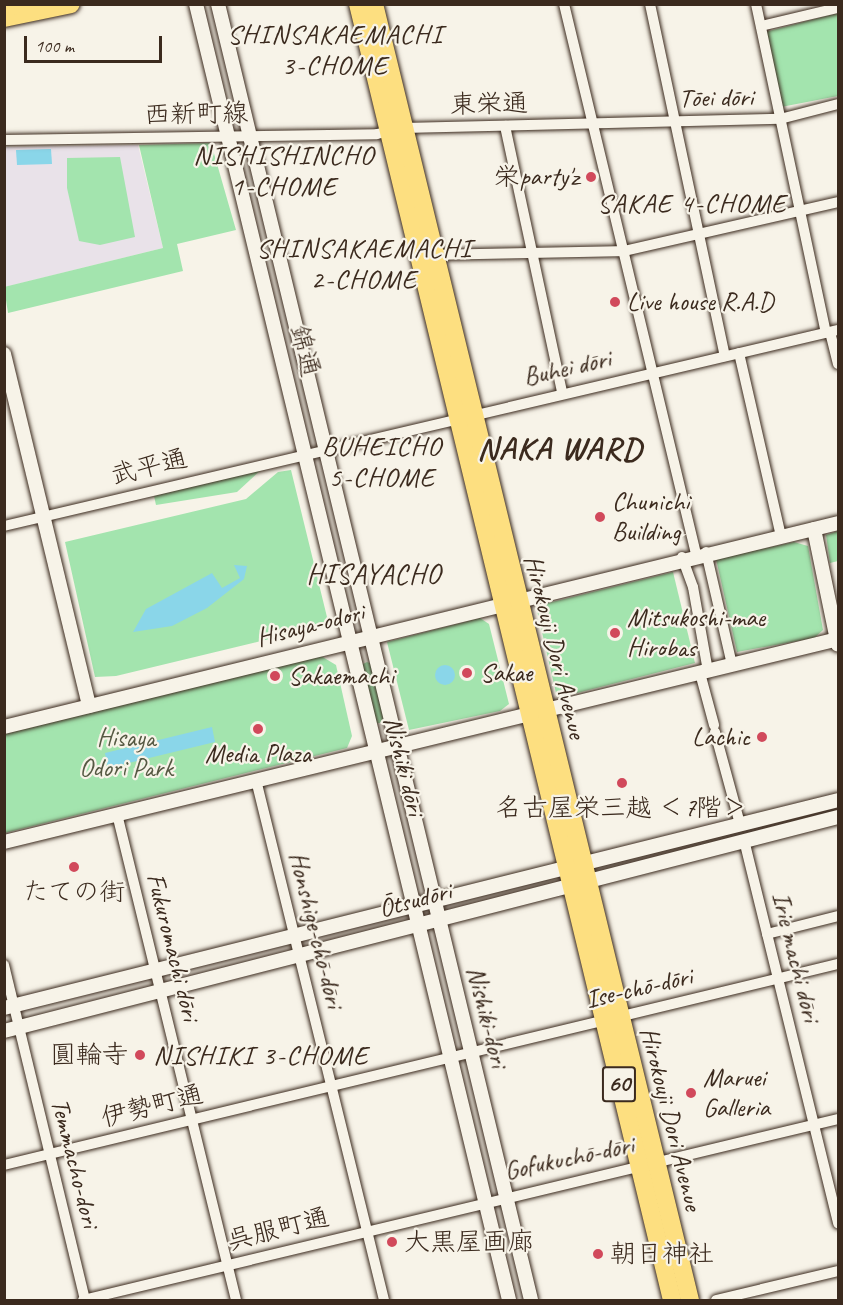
<!DOCTYPE html>
<html>
<head>
<meta charset="utf-8">
<style>
	body { margin:0 }
	#map { position:relative; width:843px; height:1305px; overflow:hidden; background:#f7f3e8; font-family:Caveat,"Klee One",sans-serif }
	div>[style] { position:absolute }
	.built>* { inset:0; background:#e9e2e9 }
	.green>* { inset:0; background:#a3e4ae }
	.water>* { inset:0; background:#8ad6e9 }
	.round { border-radius:50% }
	.roads { filter:drop-shadow(0 0 2px #3b2a1e) drop-shadow(0 0 2px #3b2a1e) }
	.minor>* { height:10px; margin:-5px; padding:0 5px; transform-origin:5px; border-radius:5px; background:#f7f3e8 }
	.tertiary>* { height:14px; margin:-7px; padding:0 7px; transform-origin:7px; border-radius:7px; background:#f7f3e8 }
	.primary>* { height:18px; margin:-9px; padding:0 9px; transform-origin:9px; border-radius:9px; background:#fddf80 }
	.motorway>* { height:20px; margin:-10px; padding:0 10px; transform-origin:10px; border-radius:10px; background:#fddf80 }
	.dots>* { width:16px; height:16px; translate:-50% -50%; box-sizing:border-box; border:3px solid #f7f3e8; border-radius:50% }
	span { translate:-50% -50%; white-space:nowrap; text-align:center; line-height:1.15; -webkit-text-stroke:4.5px #f7f3e8; paint-order:stroke }
	.shield-label span { padding:2px 4px; background:#f7f3e8; border:2px solid; border-radius:4px; -webkit-text-stroke-width:0 }
	.shield-label { font-size:24px; color:#3b2a1e; font-weight:700 }
	.street-label { font-size:26px; color:#3b2a1e }
	.poi-label { font-size:26px; color:#3b2a1e }
	.right { translate:-100% -50%; text-align:right }
	.left { translate:0 -50%; text-align:left }
	.park-label { font-size:26px; color:#555842 }
	.neighbourhood-label { font-size:27px; color:#3b2a1e; letter-spacing:1.5px }
	.quarter-label { font-size:28px; color:#3b2a1e; letter-spacing:1.5px }
	.district-label { font-size:32px; color:#3b2a1e; font-weight:700; letter-spacing:1.5px }
	.frame { position:absolute; inset:0; border:6px solid #3b2a1e; pointer-events:none }
	.scale { position:absolute; left:24px; top:36px; width:138px; height:27px; box-sizing:border-box; border:3px solid #3b2a1e; border-top:0; padding-left:8px; font-size:18px; line-height:21px; white-space:nowrap; color:#3b2a1e; -webkit-text-stroke:4px #f7f3e8; paint-order:stroke }
</style>
</head>
<body>
<div id="map">
	<div class="built">
		<i style="clip-path:polygon(138px 145px,163px 248px,5px 287px,4px 147px)"></i>
	</div>
	<div class="green">
		<i style="clip-path:polygon(838px 13px,838px 96px,781px 107px,765px 32px)"></i>
		<i style="clip-path:polygon(211px 143px,236px 230px,177px 244px,183px 271px,8px 313px,4px 287px,163px 248px,139px 145px)"></i>
		<i style="clip-path:polygon(120px 157px,135px 237px,100px 245px,79px 241px,67px 188px,67px 158px)"></i>
		<i style="clip-path:polygon(262px 469px,237px 492px,156px 505px,154px 496px)"></i>
		<i style="clip-path:polygon(291px 470px,327px 617px,323px 626px,116px 676px,95px 677px,65px 542px,246px 499px,278px 472px)"></i>
		<i style="clip-path:polygon(838px 531px,838px 561px,830px 563px,826px 535px)"></i>
		<i style="clip-path:polygon(794px 542px,808px 546px,823px 630px,814px 638px,737px 652px,716px 559px)"></i>
		<i style="clip-path:polygon(673px 572px,695px 663px,577px 693px,556px 693px,536px 606px)"></i>
		<i style="clip-path:polygon(480px 618px,489px 624px,509px 704px,500px 711px,409px 730px,387px 642px)"></i>
		<i style="clip-path:polygon(321px 656px,336px 665px,352px 736px,347px 748px,5px 833px,5px 734px)"></i>
		<i style="clip-path:polygon(367px 662px,372px 664px,384px 719px,380px 723px,375px 723px,361px 665px)"></i>
	</div>
	<div class="water">
		<i style="clip-path:polygon(51px 149px,52px 164px,17px 165px,16px 150px)"></i>
		<i style="clip-path:polygon(234px 565px,247px 566px,244px 579px,207px 608px,172px 626px,133px 632px,146px 609px,212px 573px,222px 588px,240px 578px)"></i>
		<i class="round" style="left:435px;top:665px;width:20px;height:20px"></i>
		<i style="clip-path:polygon(212px 727px,215px 742px,108px 768px,105px 753px)"></i>
	</div>
	<div class="roads">
		<div class="minor">
			<i style="left:564px;top:4px;width:566px;rotate:76.5deg"></i>
			<i style="left:650px;top:4px;width:360px;rotate:78deg"></i>
			<i style="left:756px;top:4px;width:336px;rotate:78deg"></i>
			<i style="left:761px;top:26px;width:79px;rotate:-13.2deg"></i>
			<i style="left:505px;top:126px;width:273px;rotate:77.9deg"></i>
			<i style="left:4px;top:140px;width:373px;rotate:-0.9deg"></i>
			<i style="left:377px;top:134px;width:27px;rotate:-13deg"></i>
			<i style="left:403px;top:128px;width:377px;rotate:-1.4deg"></i>
			<i style="left:780px;top:119px;width:60px;rotate:-14.5deg"></i>
			<i style="left:434px;top:255px;width:190px;rotate:-1.2deg"></i>
			<i style="left:624px;top:251px;width:220px;rotate:-12.9deg"></i>
			<i style="left:830px;top:332px;width:33px;rotate:76deg"></i>
			<i style="left:739px;top:353px;width:189px;rotate:77.1deg"></i>
			<i style="left:4px;top:526px;width:857px;rotate:-13.23deg"></i>
			<i style="left:706px;top:552px;width:116px;rotate:77deg"></i>
			<i style="left:682px;top:557px;width:32px;rotate:70deg"></i>
			<i style="left:693px;top:587px;width:85px;rotate:79.9deg"></i>
			<i style="left:700px;top:673px;width:54px;rotate:74.9deg"></i>
			<i style="left:715px;top:732px;width:95px;rotate:74.8deg"></i>
			<i style="left:256px;top:780px;width:536px;rotate:76.17deg"></i>
			<i style="left:117px;top:814px;width:500px;rotate:76.24deg"></i>
			<i style="left:744px;top:840px;width:395px;rotate:76.2deg"></i>
			<i style="left:767px;top:934px;width:73px;rotate:-14.2deg"></i>
			<i style="left:4px;top:965px;width:345px;rotate:76.4deg"></i>
			<i style="left:4px;top:1165px;width:858px;rotate:-13.55deg"></i>
			<i style="left:83px;top:1300px;width:776px;rotate:-13.48deg"></i>
			<i style="left:716px;top:1300px;width:125px;rotate:-13.4deg"></i>
		</div>
		<div class="tertiary">
			<i style="left:196px;top:4px;width:1333px;rotate:76.42deg"></i>
			<i style="left:218px;top:4px;width:1333px;rotate:76.42deg"></i>
			<i style="left:4px;top:354px;width:362px;rotate:76.4deg"></i>
			<i style="left:814px;top:529px;width:118px;rotate:78.3deg"></i>
			<i style="left:4px;top:727px;width:859px;rotate:-13.74deg"></i>
			<i style="left:4px;top:842px;width:858px;rotate:-13.68deg"></i>
			<i style="left:4px;top:1008px;width:860px;rotate:-14deg"></i>
			<i style="left:4px;top:1031px;width:861px;rotate:-14.39deg"></i>
		</div>
		<div class="primary">
			<i style="left:358px;top:4px;width:1333px;rotate:76.38deg"></i>
			<i style="left:374px;top:4px;width:1334px;rotate:76.3deg"></i>
			<i style="left:4px;top:18px;width:68px;rotate:-11.8deg"></i>
		</div>
		<div class="motorway">
			<i style="left:4px;top:7px;width:12px;rotate:-14deg"></i>
		</div>
	</div>
	<div class="dots">
		<i style="left:591px;top:177px;background:#d1495b"></i>
		<i style="left:615px;top:302px;background:#d1495b"></i>
		<i style="left:600px;top:517px;background:#d1495b"></i>
		<i style="left:615px;top:633px;background:#d1495b"></i>
		<i style="left:467px;top:673px;background:#d1495b"></i>
		<i style="left:275px;top:676px;background:#d1495b"></i>
		<i style="left:258px;top:729px;background:#d1495b"></i>
		<i style="left:762px;top:737px;background:#d1495b"></i>
		<i style="left:622px;top:783px;background:#d1495b"></i>
		<i style="left:74px;top:867px;background:#d1495b"></i>
		<i style="left:140px;top:1055px;background:#d1495b"></i>
		<i style="left:691px;top:1093px;background:#d1495b"></i>
		<i style="left:392px;top:1242px;background:#d1495b"></i>
		<i style="left:598px;top:1254px;background:#d1495b"></i>
	</div>
	<div class="shield-label">
		<span style="left:619px;top:1084px">60</span>
	</div>
	<div class="street-label">
		<span style="left:716px;top:98px;rotate:-1deg">Tōei dōri</span>
		<span style="left:489px;top:104px;rotate:-1deg">東栄通</span>
		<span style="left:196px;top:114px;rotate:-1deg">西新町線</span>
		<span style="left:305px;top:351px;rotate:76deg">錦通</span>
		<span style="left:567px;top:368px;rotate:-13deg">Buhei dōri</span>
		<span style="left:149px;top:467px;rotate:-14deg">武平通</span>
		<span style="left:310px;top:625px;rotate:-14deg">Hisaya-odori</span>
		<span style="left:555px;top:647px;rotate:76deg">Hirokouji Dori Avenue</span>
		<span style="left:404px;top:766px;rotate:76deg">Nishiki dōri</span>
		<span style="left:415px;top:900px;rotate:-15deg">Ōtsudōri</span>
		<span style="left:316px;top:930px;rotate:76deg">Honshige-chō-dōri</span>
		<span style="left:173px;top:947px;rotate:76deg">Fukuromachi dōri</span>
		<span style="left:796px;top:957px;rotate:76deg">Irie machi dōri</span>
		<span style="left:639px;top:988px;rotate:-13deg">Ise-chō-dōri</span>
		<span style="left:487px;top:1017px;rotate:76deg">Nishiki-dori</span>
		<span style="left:152px;top:1106px;rotate:-14deg">伊勢町通</span>
		<span style="left:671px;top:1119px;rotate:76deg">Hirokouji Dori Avenue</span>
		<span style="left:569px;top:1158px;rotate:-12deg">Gofukuchō-dōri</span>
		<span style="left:75px;top:1163px;rotate:76deg">Temmacho-dori</span>
		<span style="left:278px;top:1229px;rotate:-14deg">呉服町通</span>
	</div>
	<div class="poi-label">
		<span class="right" style="left:579px;top:177px">栄party'z</span>
		<span class="left" style="left:627px;top:302px">Live house R.A.D</span>
		<span class="left" style="left:612px;top:517px">Chunichi<br>Building</span>
		<span class="left" style="left:627px;top:633px">Mitsukoshi-mae<br>Hirobas</span>
		<span class="left" style="left:480px;top:673px">Sakae</span>
		<span class="left" style="left:288px;top:676px">Sakaemachi</span>
		<span class="right" style="left:750px;top:737px">Lachic</span>
		<span style="left:258px;top:754px">Media Plaza</span>
		<span style="left:622px;top:808px">名古屋栄三越 ＜7階＞</span>
		<span style="left:74px;top:892px">たての街</span>
		<span class="right" style="left:128px;top:1055px">圓輪寺</span>
		<span class="left" style="left:703px;top:1093px">Maruei<br>Galleria</span>
		<span class="left" style="left:404px;top:1242px">大黒屋画廊</span>
		<span class="left" style="left:610px;top:1254px">朝日神社</span>
	</div>
	<div class="park-label">
		<span style="left:126px;top:753px">Hisaya<br>Odori Park</span>
	</div>
	<div class="neighbourhood-label">
		<span style="left:335px;top:50px">SHINSAKAEMACHI<br>3-CHOME</span>
		<span style="left:284px;top:171px">NISHISHINCHO<br>1-CHOME</span>
		<span style="left:692px;top:204px">SAKAE 4-CHOME</span>
		<span style="left:364px;top:264px">SHINSAKAEMACHI<br>2-CHOME</span>
		<span style="left:382px;top:462px">BUHEICHO<br>5-CHOME</span>
		<span style="left:261px;top:1056px">NISHIKI 3-CHOME</span>
	</div>
	<div class="quarter-label">
		<span style="left:374px;top:574px">HISAYACHO</span>
	</div>
	<div class="district-label">
		<span style="left:560px;top:449px">NAKA WARD</span>
	</div>
	<div class="frame"></div>
	<div class="scale">100 m</div>
</div>
</body>
</html>
